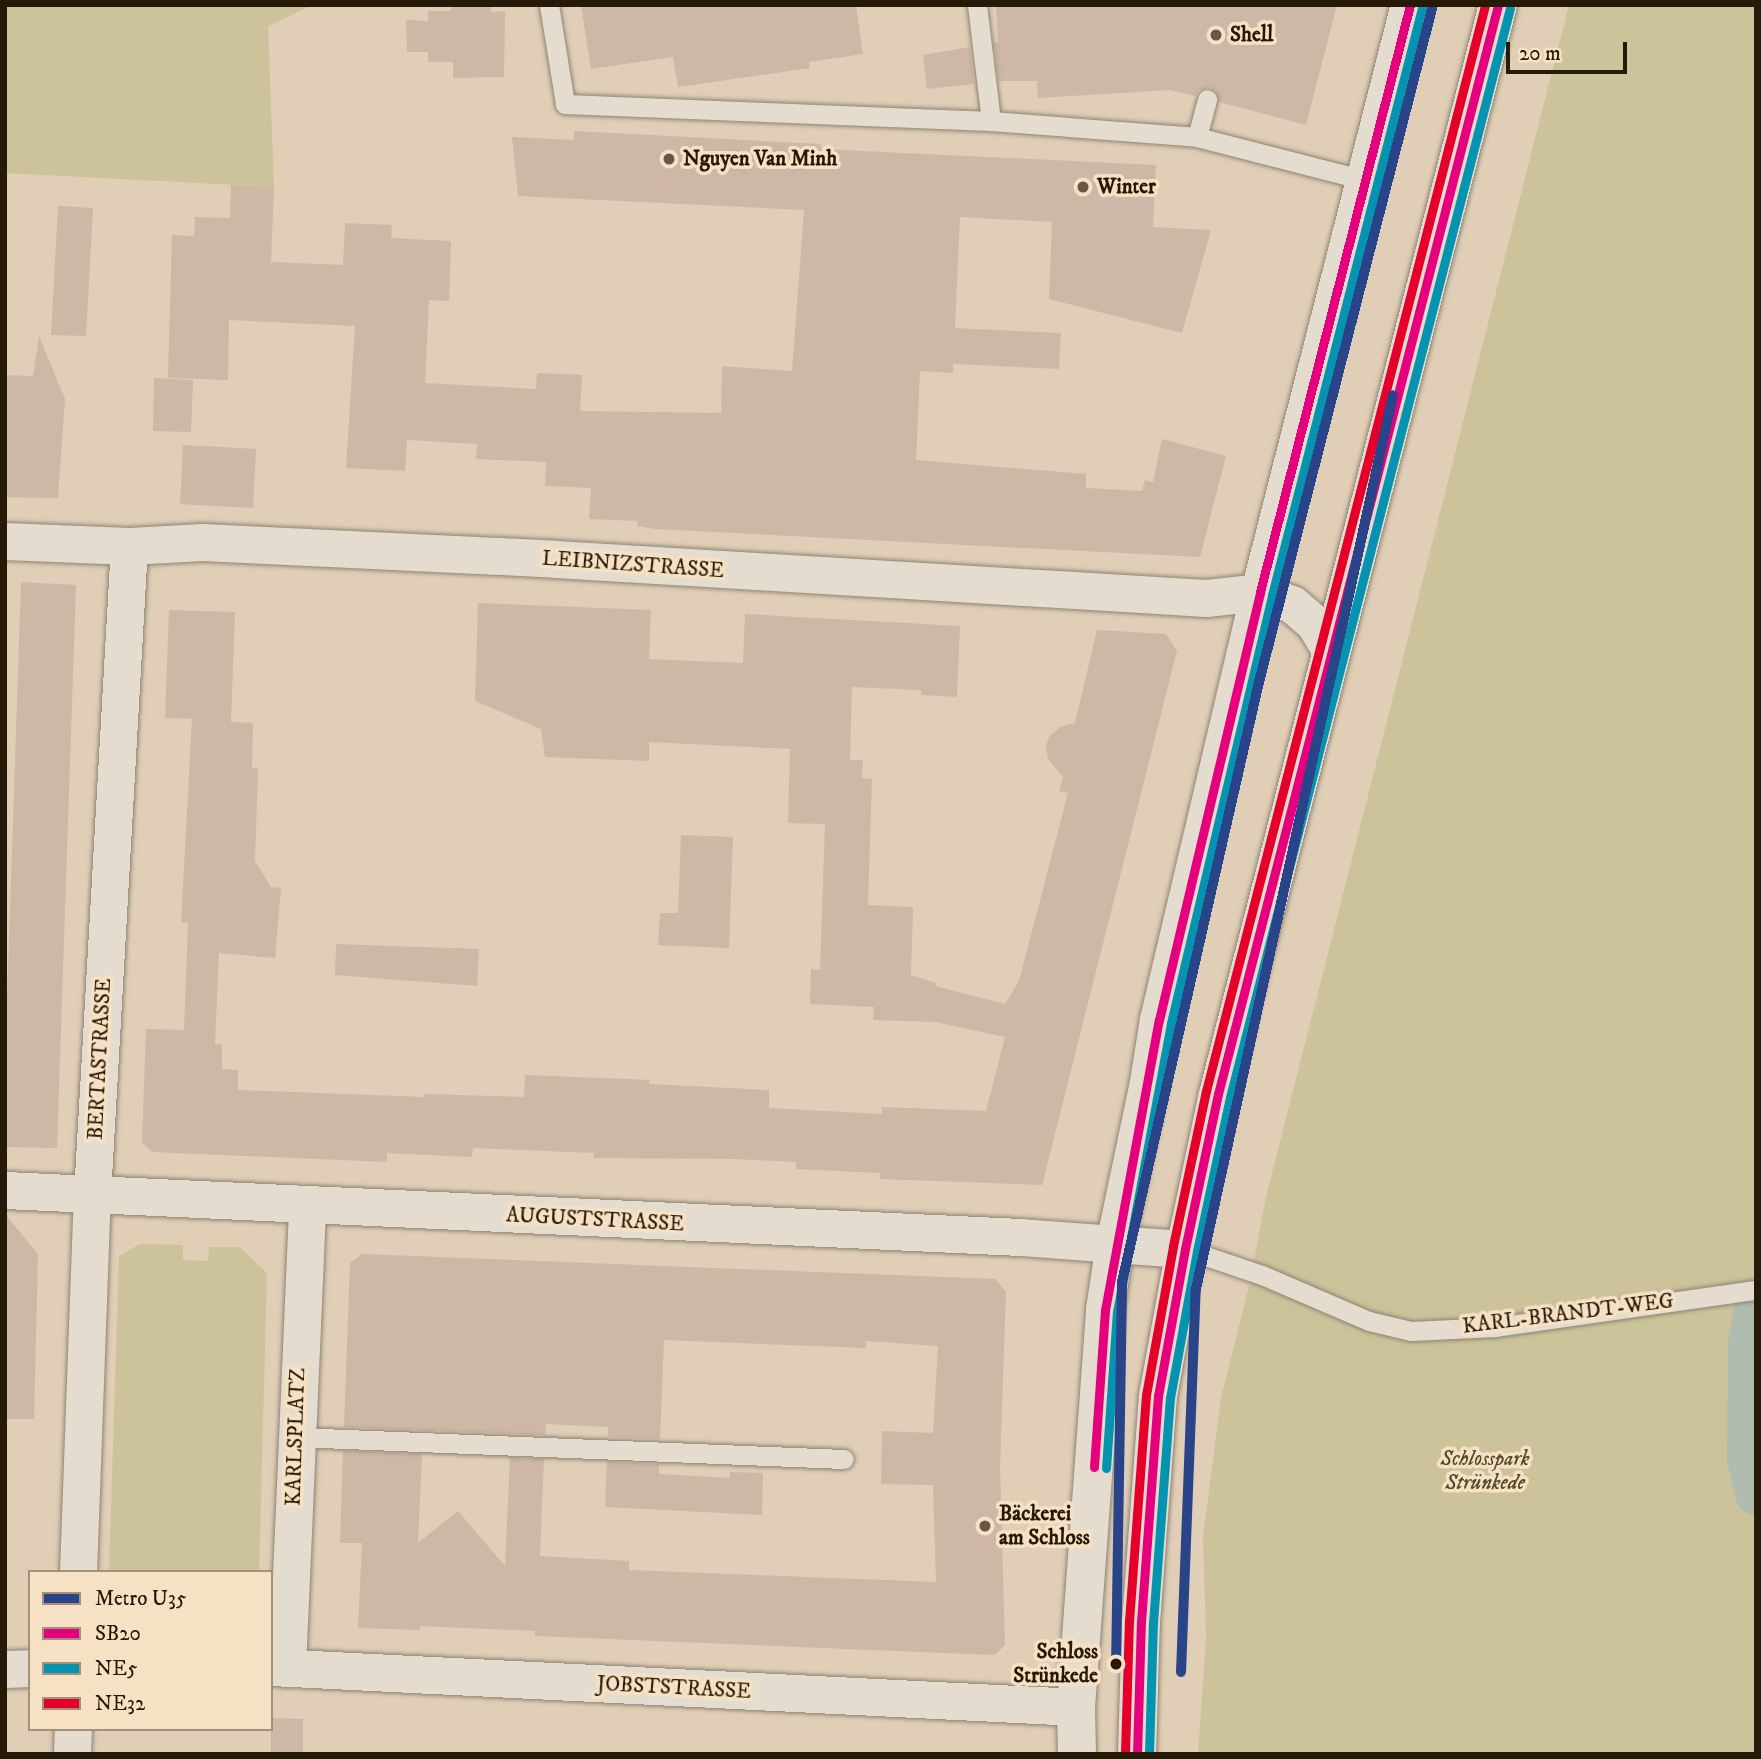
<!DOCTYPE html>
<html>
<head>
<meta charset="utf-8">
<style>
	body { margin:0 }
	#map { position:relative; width:1761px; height:1759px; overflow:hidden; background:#e0ceb6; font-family:"IM FELL DW Pica",serif }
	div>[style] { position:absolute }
	.green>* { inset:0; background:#cdc39a }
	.canal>* { height:42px; margin:-21px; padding:0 21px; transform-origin:21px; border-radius:21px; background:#b0bcb0 }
	.building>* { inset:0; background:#ceb7a6 }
	.roads { filter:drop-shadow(0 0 2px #8e8373) drop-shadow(0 0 2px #8e8373) }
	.lane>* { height:19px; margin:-9.5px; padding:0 9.5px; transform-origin:9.5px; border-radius:9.5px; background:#e5dcd0 }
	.street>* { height:37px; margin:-18.5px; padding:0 18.5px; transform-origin:18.5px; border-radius:18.5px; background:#e5dcd0 }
	.secondary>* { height:38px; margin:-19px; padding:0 19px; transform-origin:19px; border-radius:19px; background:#e5dcd0 }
	.bus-1>* { height:9px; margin:-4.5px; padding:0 4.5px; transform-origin:4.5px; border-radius:4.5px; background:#e5007d }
	.bus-2>* { height:9px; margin:-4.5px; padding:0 4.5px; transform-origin:4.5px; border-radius:4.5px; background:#0693b0 }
	.bus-3>* { height:9px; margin:-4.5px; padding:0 4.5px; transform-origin:4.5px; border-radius:4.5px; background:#e4002b }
	.metro-1>* { height:10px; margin:-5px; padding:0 5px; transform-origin:5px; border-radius:5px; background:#294488 }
	.dots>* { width:19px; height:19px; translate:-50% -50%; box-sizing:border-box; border:4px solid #f6e1c4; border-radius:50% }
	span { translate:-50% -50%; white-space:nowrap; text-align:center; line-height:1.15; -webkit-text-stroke:7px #f6e1c4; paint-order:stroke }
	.poi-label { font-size:21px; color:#261908; font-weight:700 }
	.left { translate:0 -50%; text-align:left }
	.street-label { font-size:21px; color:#261908 }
	.park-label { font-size:21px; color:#53492d; font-style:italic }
	.stop-label { font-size:21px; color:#261908; font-weight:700 }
	.right { translate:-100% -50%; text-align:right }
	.frame { position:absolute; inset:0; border:7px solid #261908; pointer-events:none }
	.legend { position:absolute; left:28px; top:1570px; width:245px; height:161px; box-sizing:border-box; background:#f6e1c4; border:2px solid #a39179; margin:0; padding:9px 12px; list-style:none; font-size:21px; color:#261908 }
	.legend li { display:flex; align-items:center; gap:14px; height:35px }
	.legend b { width:35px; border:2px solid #a39179 }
	.scale { position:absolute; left:1506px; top:42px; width:121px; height:32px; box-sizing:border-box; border:4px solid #261908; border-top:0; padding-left:9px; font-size:21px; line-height:24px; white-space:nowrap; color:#261908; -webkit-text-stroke:5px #f6e1c4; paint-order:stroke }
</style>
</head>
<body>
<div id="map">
	<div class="green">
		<i style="clip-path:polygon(5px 5px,313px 5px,268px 26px,274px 187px,5px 173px)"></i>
		<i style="clip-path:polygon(1569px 5px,1756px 5px,1756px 1754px,1198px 1754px,1206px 1638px,1203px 1537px,1221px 1398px,1249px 1286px,1266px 1197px)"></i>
		<i style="clip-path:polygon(140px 1244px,183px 1245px,183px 1260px,208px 1261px,209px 1247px,240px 1247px,267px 1273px,259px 1572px,109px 1572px,119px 1256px)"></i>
	</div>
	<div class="canal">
		<i style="left:1756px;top:1303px;width:41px;rotate:99.9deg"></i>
		<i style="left:1749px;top:1343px;width:116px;rotate:90.5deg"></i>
		<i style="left:1748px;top:1459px;width:36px;rotate:77deg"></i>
	</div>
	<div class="building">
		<i style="clip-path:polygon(451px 5px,491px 5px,491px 12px,505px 11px,504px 77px,453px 78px,453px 62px,428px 62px,428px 52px,407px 52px,406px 20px,428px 21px,428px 11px,451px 11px)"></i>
		<i style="clip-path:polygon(581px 5px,856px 5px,863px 54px,809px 62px,810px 68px,678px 87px,673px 57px,591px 69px)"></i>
		<i style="clip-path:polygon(996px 5px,1337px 5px,1306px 125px,1219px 102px,1216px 91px,1209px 87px,1199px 90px,1195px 96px,1170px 90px,1038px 98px,1037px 81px,999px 81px,994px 43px,998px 42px)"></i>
		<i style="clip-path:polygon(970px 47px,974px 84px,927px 89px,923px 55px)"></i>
		<i style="clip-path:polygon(574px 131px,821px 144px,821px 149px,1156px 165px,1153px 227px,1211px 230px,1182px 333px,1049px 299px,1052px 222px,960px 217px,955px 328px,1061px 333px,1059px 369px,953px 364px,953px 373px,920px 371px,916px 460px,1086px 474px,1086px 488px,1142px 491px,1145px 480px,1153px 482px,1162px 439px,1226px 456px,1200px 557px,655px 529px,637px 526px,638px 521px,589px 519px,591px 488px,545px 486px,546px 462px,476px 459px,477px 444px,407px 440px,405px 471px,346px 468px,355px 326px,229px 320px,228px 380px,168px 378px,172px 235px,194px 236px,195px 217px,230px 218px,231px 185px,274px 187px,271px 262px,343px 265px,345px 223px,392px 225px,391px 238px,451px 241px,449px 301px,429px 300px,425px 383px,536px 389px,537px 373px,582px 375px,580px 411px,721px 413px,722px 366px,792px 371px,804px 210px,518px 196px,512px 137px,574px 140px)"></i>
		<i style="clip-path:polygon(58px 206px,93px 208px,86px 336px,51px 335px)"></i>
		<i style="clip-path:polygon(39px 336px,65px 399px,58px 498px,5px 497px,5px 375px,33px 376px)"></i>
		<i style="clip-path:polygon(154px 378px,193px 380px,191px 432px,153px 431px)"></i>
		<i style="clip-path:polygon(183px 445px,256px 449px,253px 508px,180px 504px)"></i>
		<i style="clip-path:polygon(21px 582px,76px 585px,57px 1148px,5px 1147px,5px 1059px)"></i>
		<i style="clip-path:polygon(478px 603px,651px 610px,649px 659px,743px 663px,745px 614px,960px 626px,957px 697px,921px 695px,921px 690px,852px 687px,850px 760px,863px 760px,862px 778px,872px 779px,868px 905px,913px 907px,911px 975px,936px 983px,935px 986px,1005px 1004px,1019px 981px,1068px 793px,1059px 791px,1063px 777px,1048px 759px,1046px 745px,1050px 736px,1060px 727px,1075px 723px,1097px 630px,1166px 634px,1177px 651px,1042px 1185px,880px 1179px,880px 1173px,796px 1169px,796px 1162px,735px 1159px,594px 1158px,594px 1153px,473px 1148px,472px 1157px,387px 1153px,387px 1162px,152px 1152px,142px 1142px,146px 1029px,184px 1030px,188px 923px,181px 922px,192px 719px,165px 718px,169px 610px,235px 612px,231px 722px,253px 723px,252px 768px,258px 769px,255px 861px,271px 887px,281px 888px,275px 958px,219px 953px,215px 1044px,222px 1044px,222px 1069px,238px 1070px,238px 1090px,424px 1097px,424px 1094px,524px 1097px,525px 1075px,650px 1080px,649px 1084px,769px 1090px,769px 1108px,882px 1114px,882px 1107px,986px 1111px,1005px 1037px,935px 1022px,873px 1020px,874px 1007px,810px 1004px,811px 969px,820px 970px,825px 824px,788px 823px,790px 749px,649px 742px,649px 761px,545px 757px,541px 729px,475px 701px)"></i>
		<i style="clip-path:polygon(681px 835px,733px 837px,729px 948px,658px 945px,660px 913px,678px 913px)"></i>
		<i style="clip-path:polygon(336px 944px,479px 949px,477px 986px,335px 975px)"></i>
		<i style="clip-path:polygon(5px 1214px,38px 1254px,34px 1419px,5px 1419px)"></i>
		<i style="clip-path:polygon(362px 1254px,995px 1279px,1006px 1292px,1000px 1467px,1005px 1645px,995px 1655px,535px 1636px,535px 1631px,420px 1626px,420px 1630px,358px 1628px,362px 1543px,340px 1543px,343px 1451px,422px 1454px,418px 1543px,458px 1511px,505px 1566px,510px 1458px,544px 1459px,540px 1556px,629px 1561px,629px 1570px,936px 1582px,933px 1485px,881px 1484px,882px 1431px,933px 1433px,938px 1346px,866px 1341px,866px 1348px,664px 1340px,660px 1439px,608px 1437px,608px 1427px,546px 1424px,545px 1435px,344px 1427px,350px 1263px)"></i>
		<i style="clip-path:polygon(607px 1462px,659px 1464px,659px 1474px,730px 1478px,730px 1472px,763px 1473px,762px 1515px,605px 1507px)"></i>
		<i style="clip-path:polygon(271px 1718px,303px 1719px,303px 1754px,271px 1754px)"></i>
	</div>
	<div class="roads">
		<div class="lane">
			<i style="left:549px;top:5px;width:100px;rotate:80.8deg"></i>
			<i style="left:565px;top:104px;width:426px;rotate:2.3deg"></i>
			<i style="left:991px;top:121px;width:207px;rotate:4.4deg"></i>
			<i style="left:1197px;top:137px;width:173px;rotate:14.4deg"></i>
			<i style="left:977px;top:5px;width:117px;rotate:83.1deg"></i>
			<i style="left:1197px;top:137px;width:39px;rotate:-75deg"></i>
			<i style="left:1185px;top:1249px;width:81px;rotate:18.7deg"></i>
			<i style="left:1262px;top:1275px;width:116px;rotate:23.3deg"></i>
			<i style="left:1369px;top:1321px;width:43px;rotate:13.4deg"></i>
			<i style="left:1411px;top:1331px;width:84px;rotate:-2.7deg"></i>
			<i style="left:1495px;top:1327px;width:264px;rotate:-8.1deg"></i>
			<i style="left:296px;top:1437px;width:548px;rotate:2.3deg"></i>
		</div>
		<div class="street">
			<i style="left:5px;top:541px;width:124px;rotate:2.3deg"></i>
			<i style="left:129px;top:546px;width:73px;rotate:-3.1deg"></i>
			<i style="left:202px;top:542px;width:354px;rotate:2.7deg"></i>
			<i style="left:556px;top:559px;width:651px;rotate:3.43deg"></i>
			<i style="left:1206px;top:598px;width:54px;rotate:-6.3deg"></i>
			<i style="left:1260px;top:592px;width:34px;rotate:21deg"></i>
			<i style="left:1292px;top:604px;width:29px;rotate:41deg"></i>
			<i style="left:1314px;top:623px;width:33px;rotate:59deg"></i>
			<i style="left:5px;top:1190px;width:1016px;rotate:2.65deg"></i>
			<i style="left:1020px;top:1237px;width:165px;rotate:4.2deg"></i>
			<i style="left:78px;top:1572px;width:377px;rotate:-87.9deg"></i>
			<i style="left:92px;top:1195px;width:650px;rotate:-86.74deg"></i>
			<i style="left:271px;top:1667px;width:806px;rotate:2.84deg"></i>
			<i style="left:287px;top:1668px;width:463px;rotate:-87.5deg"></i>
			<i style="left:5px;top:1669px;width:25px;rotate:-2deg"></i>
			<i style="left:72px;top:1754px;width:25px;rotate:-88deg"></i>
		</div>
		<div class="secondary">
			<i style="left:1077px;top:1754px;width:47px;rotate:-91.2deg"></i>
			<i style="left:1076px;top:1707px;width:398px;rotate:-85.8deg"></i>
			<i style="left:1105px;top:1310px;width:67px;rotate:-81.4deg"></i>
			<i style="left:1115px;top:1244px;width:159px;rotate:-78.1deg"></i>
			<i style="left:1148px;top:1088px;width:69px;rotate:-80.8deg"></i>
			<i style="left:1159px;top:1020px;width:440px;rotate:-76.7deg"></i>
			<i style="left:1260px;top:592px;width:606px;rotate:-75.67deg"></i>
			<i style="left:1137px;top:1754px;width:132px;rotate:-88.3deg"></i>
			<i style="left:1141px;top:1622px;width:227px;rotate:-85.7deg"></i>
			<i style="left:1158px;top:1396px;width:149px;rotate:-79.6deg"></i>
			<i style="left:1185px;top:1249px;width:158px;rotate:-78deg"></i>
			<i style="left:1218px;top:1094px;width:1124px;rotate:-75.58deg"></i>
		</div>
	</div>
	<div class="bus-1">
		<i style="left:1094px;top:1467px;width:157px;rotate:-86deg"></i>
		<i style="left:1105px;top:1310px;width:295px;rotate:-79.5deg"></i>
		<i style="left:1159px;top:1020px;width:440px;rotate:-76.7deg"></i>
		<i style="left:1260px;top:592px;width:606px;rotate:-75.67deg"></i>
		<i style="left:1137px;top:1754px;width:132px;rotate:-88.3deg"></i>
		<i style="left:1141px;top:1622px;width:227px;rotate:-85.7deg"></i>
		<i style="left:1158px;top:1396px;width:149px;rotate:-79.6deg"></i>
		<i style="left:1185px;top:1249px;width:158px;rotate:-78deg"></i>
		<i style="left:1218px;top:1094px;width:1124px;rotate:-75.58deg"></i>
	</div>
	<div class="bus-2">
		<i style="left:1106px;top:1468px;width:156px;rotate:-86deg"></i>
		<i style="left:1117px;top:1312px;width:294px;rotate:-79.4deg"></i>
		<i style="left:1171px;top:1023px;width:440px;rotate:-76.7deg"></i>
		<i style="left:1272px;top:595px;width:606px;rotate:-75.67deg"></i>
		<i style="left:1149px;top:1754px;width:131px;rotate:-88.3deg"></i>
		<i style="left:1153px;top:1623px;width:226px;rotate:-85.7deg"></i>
		<i style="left:1170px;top:1398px;width:149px;rotate:-79.6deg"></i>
		<i style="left:1197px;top:1251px;width:157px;rotate:-77.9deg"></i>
		<i style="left:1230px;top:1097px;width:1124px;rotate:-75.58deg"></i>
	</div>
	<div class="bus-3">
		<i style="left:1125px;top:1754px;width:133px;rotate:-88.3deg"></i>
		<i style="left:1129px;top:1621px;width:227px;rotate:-85.7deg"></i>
		<i style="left:1146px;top:1395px;width:151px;rotate:-79.7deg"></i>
		<i style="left:1173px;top:1246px;width:158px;rotate:-78deg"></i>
		<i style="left:1206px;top:1091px;width:1121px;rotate:-75.59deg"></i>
	</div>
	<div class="metro-1">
		<i style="left:1116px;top:1668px;width:386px;rotate:-89.1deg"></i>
		<i style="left:1122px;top:1282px;width:615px;rotate:-77.14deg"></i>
		<i style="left:1259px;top:682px;width:699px;rotate:-75.59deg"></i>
		<i style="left:1181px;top:1672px;width:383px;rotate:-87.8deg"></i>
		<i style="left:1196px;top:1289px;width:915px;rotate:-77.57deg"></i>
	</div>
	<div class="dots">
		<i style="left:1216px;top:35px;background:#675845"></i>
		<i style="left:669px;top:159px;background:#675845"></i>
		<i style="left:1083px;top:187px;background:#675845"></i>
		<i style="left:985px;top:1526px;background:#675845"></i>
		<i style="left:1116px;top:1664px;background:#261908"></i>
	</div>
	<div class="poi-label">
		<span class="left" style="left:1230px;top:35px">Shell</span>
		<span class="left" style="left:683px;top:159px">Nguyen Van Minh</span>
		<span class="left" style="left:1097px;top:187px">Winter</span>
		<span class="left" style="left:999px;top:1526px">Bäckerei<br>am Schloss</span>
	</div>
	<div class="street-label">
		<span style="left:633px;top:565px;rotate:4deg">LEIBNIZSTRASSE</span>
		<span style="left:100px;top:1059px;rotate:-87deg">BERTASTRASSE</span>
		<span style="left:595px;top:1220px;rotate:3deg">AUGUSTSTRASSE</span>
		<span style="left:1568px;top:1314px;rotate:-7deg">KARL-BRANDT-WEG</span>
		<span style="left:296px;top:1437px;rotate:-88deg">KARLSPLATZ</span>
		<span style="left:674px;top:1688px;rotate:3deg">JOBSTSTRASSE</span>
	</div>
	<div class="park-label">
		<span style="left:1485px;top:1471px">Schlosspark<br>Strünkede</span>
	</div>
	<div class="stop-label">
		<span class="right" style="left:1098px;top:1664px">Schloss<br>Strünkede</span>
	</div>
	<div class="frame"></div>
	<ul class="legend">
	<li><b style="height:9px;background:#294488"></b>Metro U35</li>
	<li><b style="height:9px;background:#e5007d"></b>SB20</li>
	<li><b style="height:9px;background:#0693b0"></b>NE5</li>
	<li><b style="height:9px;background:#e4002b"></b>NE32</li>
	</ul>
	<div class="scale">20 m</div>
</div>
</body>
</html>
